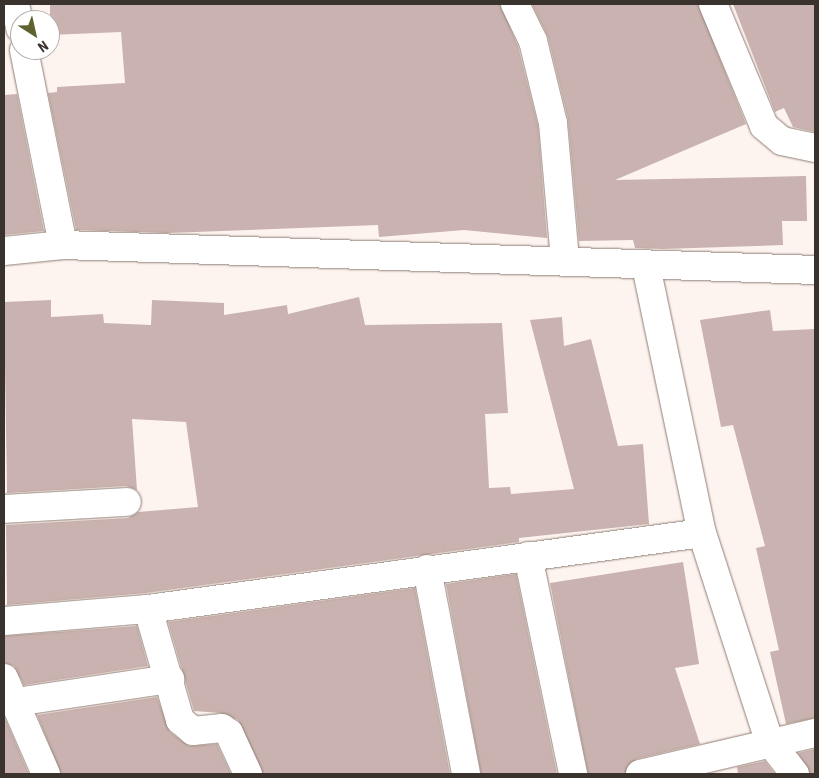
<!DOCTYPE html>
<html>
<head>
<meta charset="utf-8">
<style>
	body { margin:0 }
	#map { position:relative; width:819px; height:778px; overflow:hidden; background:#fdf4f0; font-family:"Roboto Condensed",sans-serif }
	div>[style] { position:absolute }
	.building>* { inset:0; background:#c9b2af }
	.roads { filter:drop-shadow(0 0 1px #8f7d73) drop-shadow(0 0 1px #8f7d73) }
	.minor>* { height:28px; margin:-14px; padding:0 14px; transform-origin:14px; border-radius:14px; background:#fff }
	span { translate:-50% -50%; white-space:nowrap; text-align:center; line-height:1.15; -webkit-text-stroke:4.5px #fff; paint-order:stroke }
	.frame { position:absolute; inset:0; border:5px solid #39322d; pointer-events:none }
	.north { position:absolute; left:10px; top:10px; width:50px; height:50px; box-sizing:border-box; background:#fff; border:1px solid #b0adab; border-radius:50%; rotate:145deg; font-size:14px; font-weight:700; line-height:20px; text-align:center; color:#39322d }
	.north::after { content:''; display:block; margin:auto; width:18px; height:22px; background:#5f622f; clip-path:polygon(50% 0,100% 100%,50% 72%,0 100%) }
</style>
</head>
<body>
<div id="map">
	<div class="building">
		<i style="clip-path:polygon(50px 4px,500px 4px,518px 46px,538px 126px,547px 238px,464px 230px,379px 237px,378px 225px,168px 233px,76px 230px,48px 93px,57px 92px,57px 87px,125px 83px,121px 32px,50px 35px)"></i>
		<i style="clip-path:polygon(532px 4px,698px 4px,746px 124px,615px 180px,806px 176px,807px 221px,782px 221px,783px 245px,662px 249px,635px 248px,633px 240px,579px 241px,568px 119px,548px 37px)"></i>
		<i style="clip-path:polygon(733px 4px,815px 4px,815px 132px,793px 127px,784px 108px,775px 112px)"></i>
		<i style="clip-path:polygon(17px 94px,44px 231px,4px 235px,4px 95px)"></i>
		<i style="clip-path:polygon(359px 297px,365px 325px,502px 323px,508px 413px,485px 414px,489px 488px,510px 487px,511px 494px,574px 489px,530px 320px,562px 317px,564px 346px,591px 339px,618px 446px,643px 444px,649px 524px,519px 538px,519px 542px,146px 593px,7px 605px,6px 525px,128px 518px,138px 512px,198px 507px,186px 422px,132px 419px,137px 490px,126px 486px,7px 493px,4px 302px,51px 300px,51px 317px,103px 314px,104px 323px,151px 325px,152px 300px,224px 303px,224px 315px,287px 305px,288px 314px)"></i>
		<i style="clip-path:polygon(770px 310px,773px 331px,815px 329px,815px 718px,786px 724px,770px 652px,779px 650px,756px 548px,765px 546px,733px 425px,721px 427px,700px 320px)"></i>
		<i style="clip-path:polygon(683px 562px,699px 664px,675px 668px,700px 744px,636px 759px,625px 774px,588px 774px,550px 583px)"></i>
		<i style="clip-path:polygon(516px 574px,557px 774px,481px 774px,446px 584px)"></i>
		<i style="clip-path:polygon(415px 588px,450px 774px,263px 774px,238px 720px,221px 713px,194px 711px,168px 622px)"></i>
		<i style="clip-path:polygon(137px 626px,148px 666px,24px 685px,14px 666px,4px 663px,4px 636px)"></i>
		<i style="clip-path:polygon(157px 697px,170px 732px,189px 746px,217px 744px,231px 774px,61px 774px,37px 715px)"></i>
		<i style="clip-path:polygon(4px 716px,29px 774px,4px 774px)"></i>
		<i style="clip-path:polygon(815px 749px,815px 774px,810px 774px,798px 753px)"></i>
		<i style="clip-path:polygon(765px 761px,775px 774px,738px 774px,737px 767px)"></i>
	</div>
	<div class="roads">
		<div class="minor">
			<i style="left:15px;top:4px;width:25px;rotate:78deg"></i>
			<i style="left:515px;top:4px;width:41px;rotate:64.1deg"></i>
			<i style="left:533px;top:41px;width:84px;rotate:76.3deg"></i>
			<i style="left:553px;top:123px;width:137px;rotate:85deg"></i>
			<i style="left:713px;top:4px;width:132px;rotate:67.3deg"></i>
			<i style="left:764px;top:126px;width:23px;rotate:40deg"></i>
			<i style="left:782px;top:141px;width:34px;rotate:12deg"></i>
			<i style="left:24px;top:50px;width:199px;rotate:78.7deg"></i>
			<i style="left:4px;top:251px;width:59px;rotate:-5.8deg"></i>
			<i style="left:63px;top:245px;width:752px;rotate:1.9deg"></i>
			<i style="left:646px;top:266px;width:273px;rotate:78.2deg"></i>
			<i style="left:702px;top:533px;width:219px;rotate:72.1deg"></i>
			<i style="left:769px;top:741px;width:42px;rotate:51.8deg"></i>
			<i style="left:4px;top:509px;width:123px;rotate:-3.3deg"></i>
			<i style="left:528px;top:556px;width:223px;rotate:78.3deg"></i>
			<i style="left:427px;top:569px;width:209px;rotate:79.2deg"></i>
			<i style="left:148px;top:609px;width:116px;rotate:73.9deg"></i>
			<i style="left:180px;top:720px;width:17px;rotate:40deg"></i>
			<i style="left:193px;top:731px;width:29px;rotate:-6deg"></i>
			<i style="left:222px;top:728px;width:9px;rotate:36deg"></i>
			<i style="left:229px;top:733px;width:45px;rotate:65.1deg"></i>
			<i style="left:4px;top:621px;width:144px;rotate:-4.8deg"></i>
			<i style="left:148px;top:609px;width:559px;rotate:-7.81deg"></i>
			<i style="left:4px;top:678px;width:105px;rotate:66.4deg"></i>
			<i style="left:16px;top:702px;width:156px;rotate:-8.5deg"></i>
			<i style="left:640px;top:774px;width:180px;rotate:-13.2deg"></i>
		</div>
	</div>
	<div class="frame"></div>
	<div class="north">N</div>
</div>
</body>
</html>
